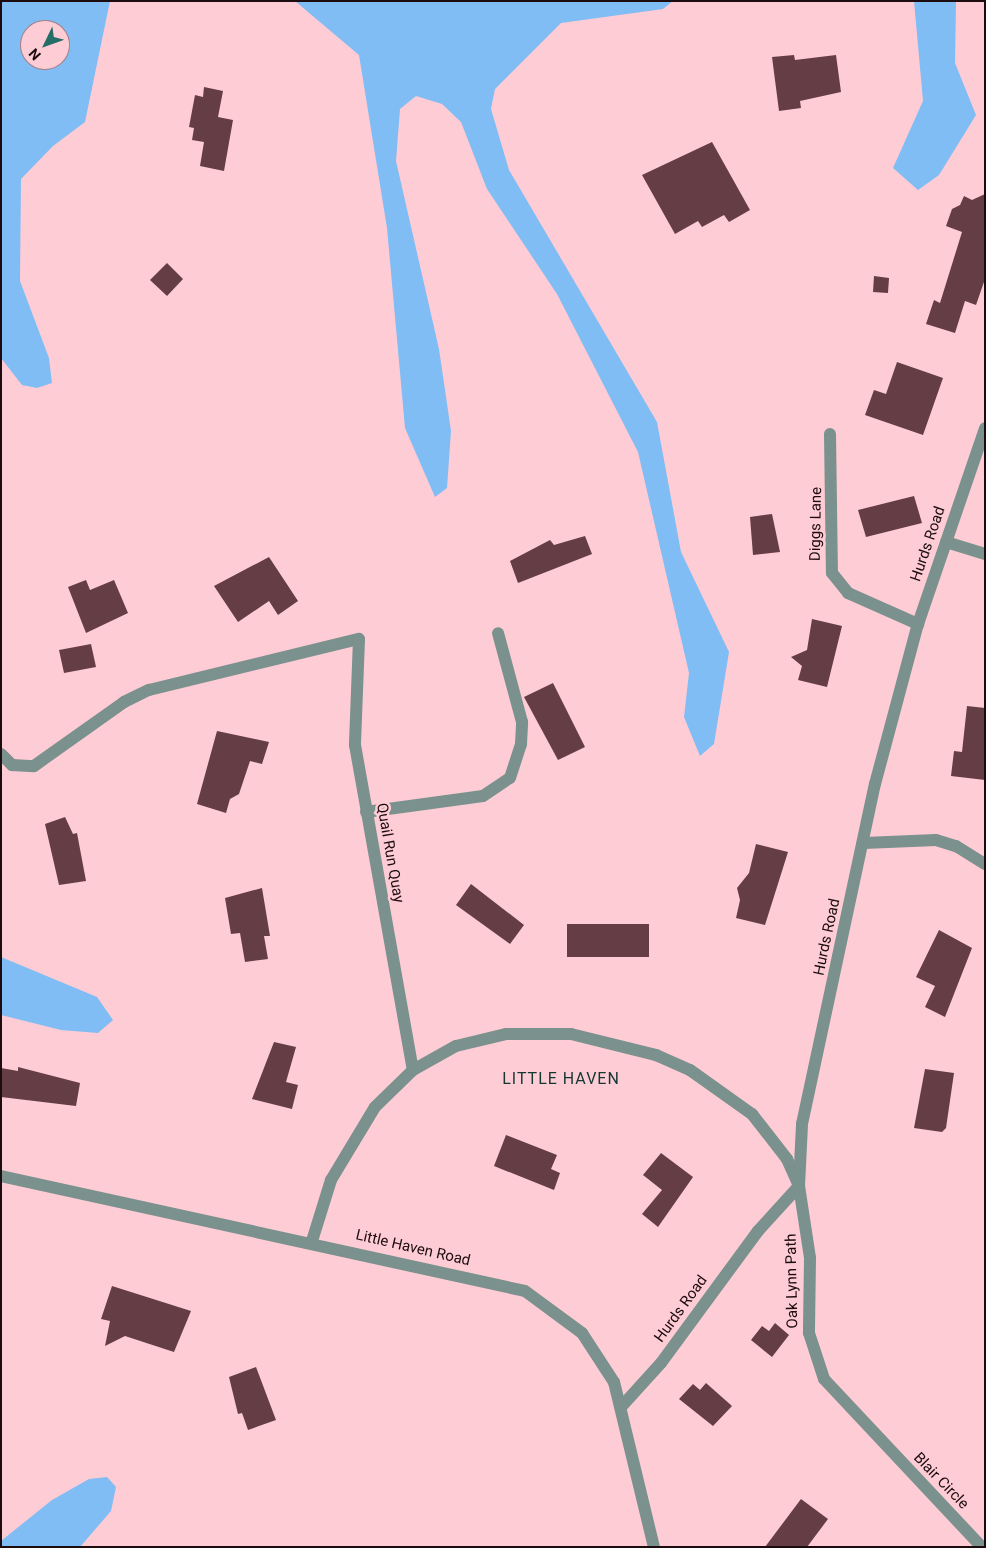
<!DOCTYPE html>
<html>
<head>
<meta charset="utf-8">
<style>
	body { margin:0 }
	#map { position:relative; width:986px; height:1548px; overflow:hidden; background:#feccd5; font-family:Roboto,sans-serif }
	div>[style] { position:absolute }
	.water>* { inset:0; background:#7fbdf4 }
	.building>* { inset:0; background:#653d45 }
	.minor>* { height:12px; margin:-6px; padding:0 6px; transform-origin:6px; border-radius:6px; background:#7a918d }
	span { translate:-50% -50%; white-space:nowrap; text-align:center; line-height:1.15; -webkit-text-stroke:5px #feccd5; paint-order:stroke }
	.street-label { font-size:15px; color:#1c0c0f }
	.neighbourhood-label { font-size:16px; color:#143633; letter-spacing:1px }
	.frame { position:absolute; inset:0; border:2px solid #1c0c0f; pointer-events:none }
	.north { position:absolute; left:20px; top:20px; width:50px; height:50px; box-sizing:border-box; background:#feccd5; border:1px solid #a47f86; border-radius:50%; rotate:228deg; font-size:14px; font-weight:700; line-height:20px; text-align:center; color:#1c0c0f }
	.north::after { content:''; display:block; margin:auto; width:18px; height:22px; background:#256e67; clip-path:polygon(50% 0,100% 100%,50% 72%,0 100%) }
</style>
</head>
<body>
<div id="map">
	<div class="water">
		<i style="clip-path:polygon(evenodd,1px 1px,110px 1px,85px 122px,53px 146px,21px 179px,20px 281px,49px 358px,52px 383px,37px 388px,22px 385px,1px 358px,1px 1px,30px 30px,60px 30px,60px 60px,30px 60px,30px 30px)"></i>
		<i style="clip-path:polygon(295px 1px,673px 1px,663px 9px,561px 23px,495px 89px,491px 109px,509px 170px,657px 422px,681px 552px,729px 652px,714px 744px,700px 756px,684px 717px,689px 673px,638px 452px,557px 294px,487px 189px,461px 122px,442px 104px,416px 96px,400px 109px,396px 161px,439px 349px,451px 431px,447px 488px,435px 497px,405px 428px,387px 228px,359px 55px)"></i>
		<i style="clip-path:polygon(914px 1px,956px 1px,955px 63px,976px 115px,939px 175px,918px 190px,893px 168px,923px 101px)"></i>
		<i style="clip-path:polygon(1px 957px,97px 997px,113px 1020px,98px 1033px,61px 1030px,1px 1015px)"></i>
		<i style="clip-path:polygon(107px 1477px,116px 1487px,111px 1511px,80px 1547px,1px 1547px,1px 1541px,52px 1500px,89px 1479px)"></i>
	</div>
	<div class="building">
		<i style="clip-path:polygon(794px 55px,795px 60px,836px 55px,841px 92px,800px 101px,801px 108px,779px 111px,772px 57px)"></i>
		<i style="clip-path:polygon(204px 87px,223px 91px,218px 117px,233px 120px,224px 171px,200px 166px,204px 142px,192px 140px,194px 128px,189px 127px,195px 95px,203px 97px)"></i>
		<i style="clip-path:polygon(712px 142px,750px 210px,729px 222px,724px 215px,702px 227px,698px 221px,675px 234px,642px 175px)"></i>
		<i style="clip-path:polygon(985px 194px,985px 279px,976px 305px,965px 301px,955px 333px,926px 324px,934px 300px,940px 303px,962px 232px,946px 226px,952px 209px,960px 205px,964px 196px,972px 200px)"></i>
		<i style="clip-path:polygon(167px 263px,183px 279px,167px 296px,150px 280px)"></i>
		<i style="clip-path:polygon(874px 276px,889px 278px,888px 293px,873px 292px)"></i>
		<i style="clip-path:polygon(897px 362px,943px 378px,923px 435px,865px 415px,874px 390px,886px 394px)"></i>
		<i style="clip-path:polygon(914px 496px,922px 523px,866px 537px,858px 510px)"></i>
		<i style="clip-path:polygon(772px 514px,780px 552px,753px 555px,750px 517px)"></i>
		<i style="clip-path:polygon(585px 536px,592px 554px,518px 583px,510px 561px,550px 540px,554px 545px)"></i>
		<i style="clip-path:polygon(269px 557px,298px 601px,278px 615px,269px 601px,238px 622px,214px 586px)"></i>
		<i style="clip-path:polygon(86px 580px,90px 590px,114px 580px,128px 613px,86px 633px,68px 587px)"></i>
		<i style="clip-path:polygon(812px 619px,842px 626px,827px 687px,798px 680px,802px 666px,791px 657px,807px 650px)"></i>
		<i style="clip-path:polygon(91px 644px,96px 667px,64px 673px,59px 650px)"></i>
		<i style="clip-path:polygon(553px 683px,585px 747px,558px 760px,524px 697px)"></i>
		<i style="clip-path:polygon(967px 706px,985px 708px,985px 780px,951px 776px,954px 751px,962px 752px)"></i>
		<i style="clip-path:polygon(217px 731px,269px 742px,262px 764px,250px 761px,239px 794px,230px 799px,226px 813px,197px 804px)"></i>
		<i style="clip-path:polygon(65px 817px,73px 834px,77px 833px,86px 881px,59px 885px,45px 824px)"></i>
		<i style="clip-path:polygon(756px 844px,788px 852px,765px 925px,736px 918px,740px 900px,737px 888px,749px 873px)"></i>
		<i style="clip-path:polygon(471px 884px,524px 925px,510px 944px,456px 905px)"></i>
		<i style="clip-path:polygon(262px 888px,270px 936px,264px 936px,268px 959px,245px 962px,240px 933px,231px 934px,225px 898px)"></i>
		<i style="clip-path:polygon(567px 924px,649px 924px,649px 957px,567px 957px)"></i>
		<i style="clip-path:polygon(939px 930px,972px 948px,945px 1017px,925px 1007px,935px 986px,916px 977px)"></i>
		<i style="clip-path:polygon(274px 1042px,296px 1047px,286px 1082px,298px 1085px,292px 1109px,252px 1099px)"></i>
		<i style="clip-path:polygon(18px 1067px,80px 1083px,76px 1106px,1px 1097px,1px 1068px,18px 1071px)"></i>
		<i style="clip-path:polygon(925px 1069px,954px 1073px,946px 1128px,942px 1132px,914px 1128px)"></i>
		<i style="clip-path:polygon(506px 1135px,557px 1155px,551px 1169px,560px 1173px,554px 1190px,494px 1166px)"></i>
		<i style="clip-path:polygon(661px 1153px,693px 1177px,658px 1227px,642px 1214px,662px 1190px,643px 1175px)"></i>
		<i style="clip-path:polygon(112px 1286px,191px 1311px,174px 1352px,125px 1336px,105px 1346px,110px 1321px,101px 1319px)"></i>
		<i style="clip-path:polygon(775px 1323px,789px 1335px,772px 1357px,751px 1340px,762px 1326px,769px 1331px)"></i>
		<i style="clip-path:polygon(256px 1367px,276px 1420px,248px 1430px,242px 1413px,238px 1414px,229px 1377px)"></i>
		<i style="clip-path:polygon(706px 1383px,732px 1406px,713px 1426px,679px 1399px,693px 1384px,700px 1390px)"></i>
		<i style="clip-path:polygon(801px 1499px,828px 1519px,807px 1547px,765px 1547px)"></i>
	</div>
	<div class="minor">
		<i style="left:830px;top:434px;width:139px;rotate:89.2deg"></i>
		<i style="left:832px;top:573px;width:26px;rotate:51deg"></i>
		<i style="left:848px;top:593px;width:77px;rotate:23.9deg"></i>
		<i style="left:946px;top:542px;width:41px;rotate:17.1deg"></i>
		<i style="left:1px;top:754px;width:16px;rotate:45deg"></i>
		<i style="left:12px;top:765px;width:22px;rotate:3deg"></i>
		<i style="left:34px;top:766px;width:110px;rotate:-35.4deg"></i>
		<i style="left:124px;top:702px;width:28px;rotate:-26deg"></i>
		<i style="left:149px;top:690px;width:216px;rotate:-13.7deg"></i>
		<i style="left:359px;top:639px;width:106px;rotate:92.2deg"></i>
		<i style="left:355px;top:745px;width:330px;rotate:79.9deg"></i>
		<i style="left:366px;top:812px;width:118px;rotate:-7.8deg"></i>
		<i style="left:483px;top:796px;width:32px;rotate:-34deg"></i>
		<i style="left:510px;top:778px;width:36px;rotate:-72deg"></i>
		<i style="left:521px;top:744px;width:22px;rotate:-87deg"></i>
		<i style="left:522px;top:722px;width:92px;rotate:-105.1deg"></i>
		<i style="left:864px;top:843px;width:72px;rotate:-2.4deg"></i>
		<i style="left:936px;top:840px;width:21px;rotate:17deg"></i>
		<i style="left:956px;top:846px;width:34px;rotate:32deg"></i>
		<i style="left:1px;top:1176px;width:536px;rotate:12.38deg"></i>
		<i style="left:525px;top:1291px;width:71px;rotate:36.4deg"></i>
		<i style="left:582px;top:1333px;width:59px;rotate:56.9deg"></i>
		<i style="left:614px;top:1382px;width:170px;rotate:76.4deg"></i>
		<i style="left:312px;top:1241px;width:64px;rotate:-72.7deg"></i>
		<i style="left:331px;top:1180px;width:85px;rotate:-58.9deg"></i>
		<i style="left:375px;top:1107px;width:53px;rotate:-44.2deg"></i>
		<i style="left:413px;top:1070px;width:49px;rotate:-29.2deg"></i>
		<i style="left:456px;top:1046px;width:51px;rotate:-13.5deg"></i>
		<i style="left:506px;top:1034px;width:65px"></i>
		<i style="left:571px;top:1034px;width:88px;rotate:13.9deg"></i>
		<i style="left:656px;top:1055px;width:37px;rotate:24deg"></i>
		<i style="left:690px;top:1070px;width:76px;rotate:35.4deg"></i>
		<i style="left:752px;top:1114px;width:57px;rotate:52.1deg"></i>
		<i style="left:787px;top:1159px;width:30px;rotate:66deg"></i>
		<i style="left:799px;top:1186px;width:73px;rotate:81.3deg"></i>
		<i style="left:810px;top:1258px;width:75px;rotate:90.8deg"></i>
		<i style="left:809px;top:1333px;width:48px;rotate:71.9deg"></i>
		<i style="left:824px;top:1379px;width:231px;rotate:46.8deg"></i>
		<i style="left:622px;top:1406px;width:58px;rotate:-47.8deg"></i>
		<i style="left:661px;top:1363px;width:164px;rotate:-53.7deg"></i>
		<i style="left:758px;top:1231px;width:61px;rotate:-47.7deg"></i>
		<i style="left:799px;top:1186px;width:62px;rotate:-87.2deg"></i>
		<i style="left:802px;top:1124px;width:348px;rotate:-77.9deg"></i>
		<i style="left:875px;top:784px;width:166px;rotate:-75deg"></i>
		<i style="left:918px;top:624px;width:207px;rotate:-71.1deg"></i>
	</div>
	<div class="street-label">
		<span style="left:816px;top:524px;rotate:-89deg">Diggs Lane</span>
		<span style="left:928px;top:544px;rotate:-71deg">Hurds Road</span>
		<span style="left:390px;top:853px;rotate:80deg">Quail Run Quay</span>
		<span style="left:827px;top:937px;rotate:-78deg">Hurds Road</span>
		<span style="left:413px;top:1248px;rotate:13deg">Little Haven Road</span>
		<span style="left:792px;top:1281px;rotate:-91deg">Oak Lynn Path</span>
		<span style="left:681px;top:1309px;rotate:-54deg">Hurds Road</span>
		<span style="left:941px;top:1481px;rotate:46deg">Blair Circle</span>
	</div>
	<div class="neighbourhood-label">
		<span style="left:561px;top:1079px">LITTLE HAVEN</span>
	</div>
	<div class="frame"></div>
	<div class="north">N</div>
</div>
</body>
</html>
